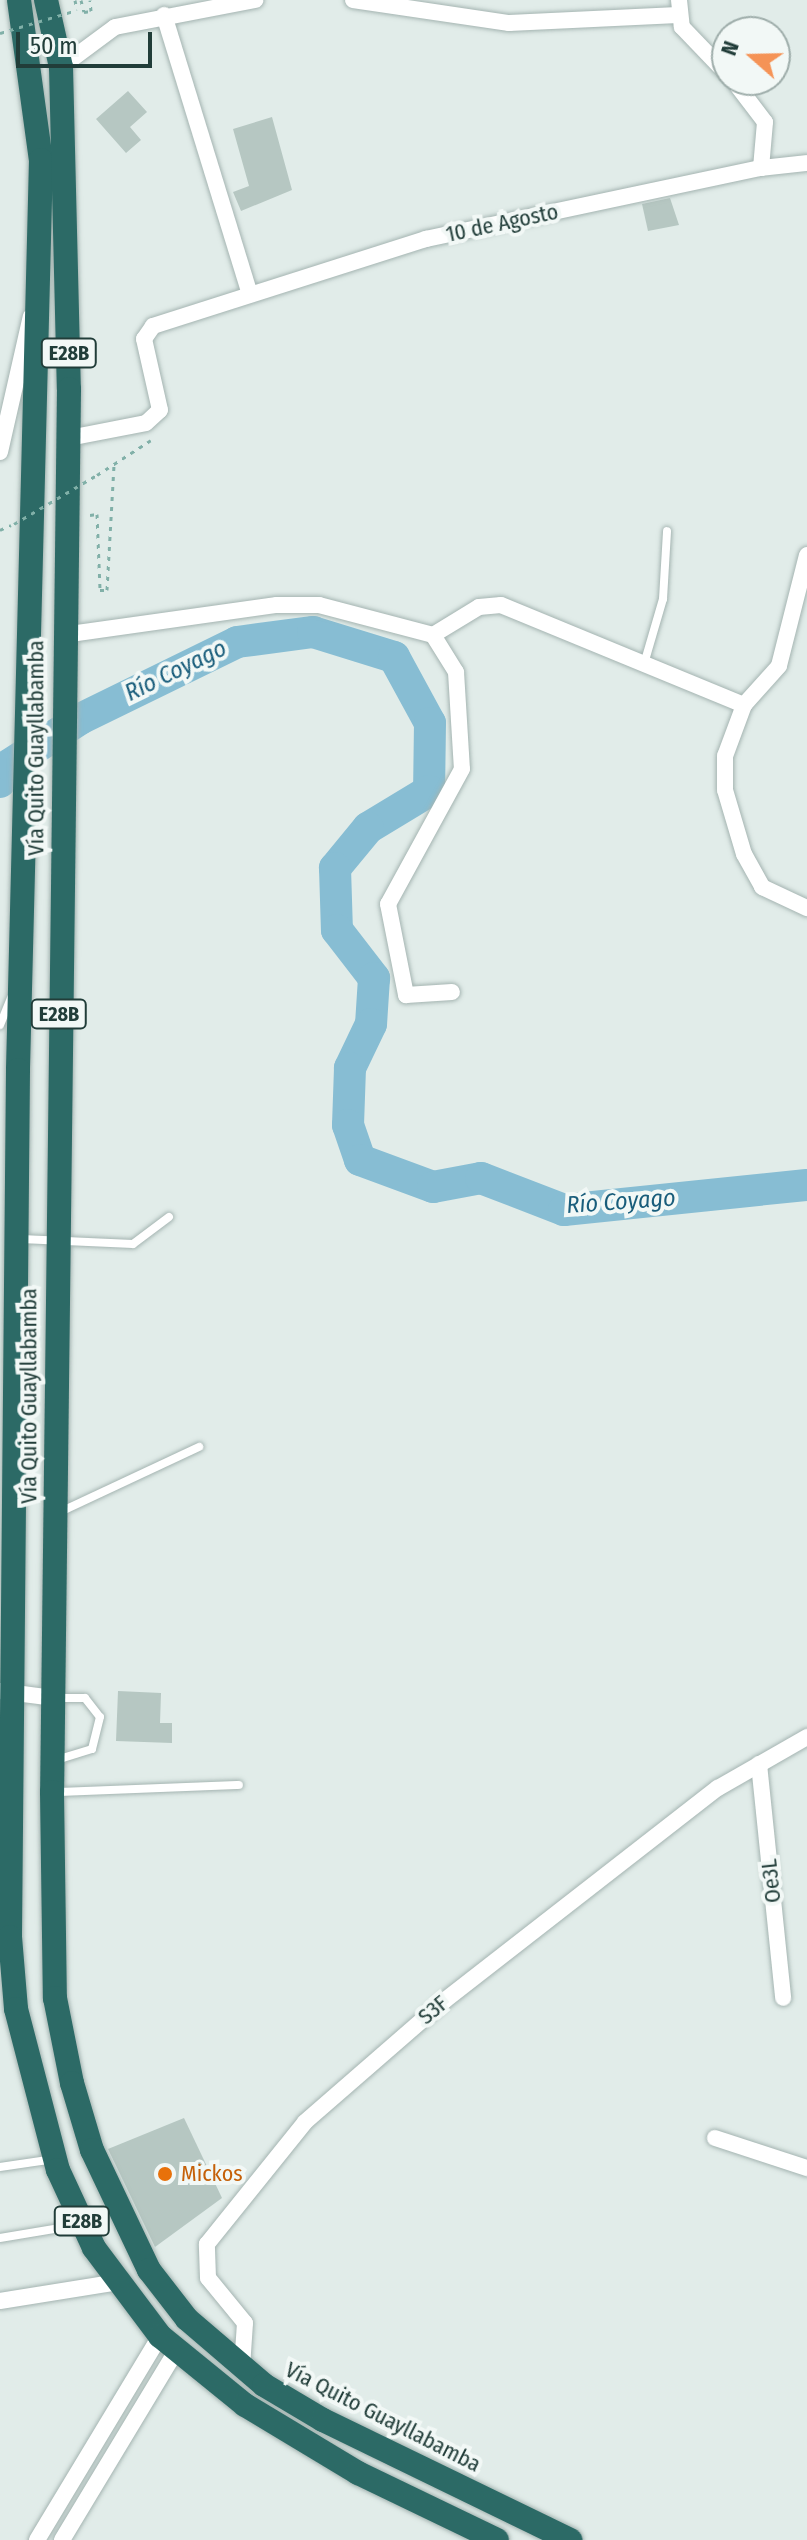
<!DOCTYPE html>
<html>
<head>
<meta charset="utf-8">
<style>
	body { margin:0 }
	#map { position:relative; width:807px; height:2540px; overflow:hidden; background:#e1ece9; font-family:"Fira Sans Condensed",sans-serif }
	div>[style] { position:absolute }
	.river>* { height:32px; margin:-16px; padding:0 16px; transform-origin:16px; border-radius:16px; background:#87bdd3 }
	.building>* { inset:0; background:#b6c7c2 }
	.path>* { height:3px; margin-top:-1.5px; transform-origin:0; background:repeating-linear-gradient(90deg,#81b0a8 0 4px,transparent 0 10px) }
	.roads { filter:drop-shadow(0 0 2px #a4b4b1) drop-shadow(0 0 2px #a4b4b1) }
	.lane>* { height:8px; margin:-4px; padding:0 4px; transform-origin:4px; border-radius:4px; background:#fff }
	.street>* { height:16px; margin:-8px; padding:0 8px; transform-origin:8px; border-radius:8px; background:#fff }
	.highway>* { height:24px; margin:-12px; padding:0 12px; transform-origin:12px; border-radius:12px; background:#2c6a66 }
	.path-bridge>* { height:3px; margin-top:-1.5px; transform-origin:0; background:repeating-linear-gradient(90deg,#81b0a8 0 4px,transparent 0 10px) }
	.dots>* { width:22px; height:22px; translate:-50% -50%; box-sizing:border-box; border:4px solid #f2f8f6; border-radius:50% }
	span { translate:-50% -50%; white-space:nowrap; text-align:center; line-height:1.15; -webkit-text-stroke:8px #f2f8f6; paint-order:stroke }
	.shield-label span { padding:2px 6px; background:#f2f8f6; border:2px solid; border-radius:6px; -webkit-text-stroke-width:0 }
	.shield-label { font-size:20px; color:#213d39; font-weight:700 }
	.street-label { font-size:22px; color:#213d39 }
	.food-label { font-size:22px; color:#c56008 }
	.left { translate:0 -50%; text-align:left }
	.water-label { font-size:24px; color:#195d7b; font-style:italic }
	.north { position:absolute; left:711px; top:16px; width:80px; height:80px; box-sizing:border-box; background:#f2f8f6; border:2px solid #9eadaa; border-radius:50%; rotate:290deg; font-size:22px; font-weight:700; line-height:32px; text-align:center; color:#213d39 }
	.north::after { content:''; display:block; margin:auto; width:28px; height:36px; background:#f59356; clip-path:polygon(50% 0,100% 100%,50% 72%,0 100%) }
	.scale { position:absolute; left:16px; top:32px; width:136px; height:36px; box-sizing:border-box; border:4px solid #213d39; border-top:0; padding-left:10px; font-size:24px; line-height:28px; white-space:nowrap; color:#213d39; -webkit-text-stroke:6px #f2f8f6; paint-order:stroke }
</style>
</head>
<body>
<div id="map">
	<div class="river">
		<i style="left:0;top:782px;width:19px;rotate:-62deg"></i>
		<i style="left:9px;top:765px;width:85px;rotate:-32.9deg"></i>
		<i style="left:80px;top:719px;width:175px;rotate:-26.1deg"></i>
		<i style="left:237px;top:642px;width:77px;rotate:-7.5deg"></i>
		<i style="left:313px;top:632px;width:85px;rotate:17.2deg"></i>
		<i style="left:394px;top:657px;width:75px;rotate:61.4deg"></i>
		<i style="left:430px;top:723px;width:68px;rotate:90.8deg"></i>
		<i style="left:429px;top:791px;width:71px;rotate:148.8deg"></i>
		<i style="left:368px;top:828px;width:52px;rotate:129.5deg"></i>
		<i style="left:335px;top:868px;width:62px;rotate:88.2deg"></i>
		<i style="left:337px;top:930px;width:61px;rotate:52.4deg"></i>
		<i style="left:374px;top:978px;width:46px;rotate:93.7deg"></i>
		<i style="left:371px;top:1024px;width:49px;rotate:115.5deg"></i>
		<i style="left:350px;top:1068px;width:57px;rotate:92deg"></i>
		<i style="left:348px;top:1125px;width:37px;rotate:71deg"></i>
		<i style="left:360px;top:1160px;width:78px;rotate:20.3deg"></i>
		<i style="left:433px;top:1187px;width:49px;rotate:-10.6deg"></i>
		<i style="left:481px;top:1178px;width:89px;rotate:21.1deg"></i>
		<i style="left:564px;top:1210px;width:244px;rotate:-5.9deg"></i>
	</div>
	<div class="building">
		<i style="clip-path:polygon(128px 91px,147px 112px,130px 127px,141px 140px,126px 153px,96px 119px)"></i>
		<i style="clip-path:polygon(272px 117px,292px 190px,241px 211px,233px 192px,249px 186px,233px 129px)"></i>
		<i style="clip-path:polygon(670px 198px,679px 225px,648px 231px,642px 204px)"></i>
		<i style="clip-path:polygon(118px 1691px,161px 1693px,160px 1723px,172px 1723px,172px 1743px,116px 1741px)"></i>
		<i style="clip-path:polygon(184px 2118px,222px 2198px,155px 2247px,108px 2149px)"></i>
	</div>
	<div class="path">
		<i style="left:75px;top:0;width:10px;rotate:79deg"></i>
		<i style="left:81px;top:0;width:12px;rotate:76deg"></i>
		<i style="left:84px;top:12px;width:7px;rotate:-8deg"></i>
		<i style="left:91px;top:11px;width:11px;rotate:-95deg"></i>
		<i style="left:97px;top:475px;width:64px;rotate:-32.9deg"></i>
		<i style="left:90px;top:515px;width:7px;rotate:-8deg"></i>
		<i style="left:97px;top:514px;width:76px;rotate:87.7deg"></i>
		<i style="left:100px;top:590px;width:7px"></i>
		<i style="left:107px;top:590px;width:125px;rotate:-86.8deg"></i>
		<i style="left:0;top:530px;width:12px;rotate:-24deg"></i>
	</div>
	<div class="roads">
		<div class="lane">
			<i style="left:644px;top:664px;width:68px;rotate:-73.7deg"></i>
			<i style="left:663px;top:599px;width:68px;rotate:-86.6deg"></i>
			<i style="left:0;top:1025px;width:29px;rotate:-68deg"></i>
			<i style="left:21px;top:1239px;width:112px;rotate:2.6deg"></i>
			<i style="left:133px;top:1244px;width:45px;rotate:-36.9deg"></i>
			<i style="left:58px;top:1513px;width:156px;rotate:-25.1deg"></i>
			<i style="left:56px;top:1698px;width:29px"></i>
			<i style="left:85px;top:1698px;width:24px;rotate:52deg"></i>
			<i style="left:100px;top:1717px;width:33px;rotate:104deg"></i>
			<i style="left:92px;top:1749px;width:37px;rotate:163deg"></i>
			<i style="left:57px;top:1792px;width:182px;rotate:-2.2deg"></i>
			<i style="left:0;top:2167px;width:55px;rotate:-8.4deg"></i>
			<i style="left:0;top:2238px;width:79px;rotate:-9.5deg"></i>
		</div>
		<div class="street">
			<i style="left:353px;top:0;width:158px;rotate:8.4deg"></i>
			<i style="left:509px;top:23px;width:169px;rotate:-2.7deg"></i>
			<i style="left:679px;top:0;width:27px;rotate:84deg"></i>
			<i style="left:682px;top:27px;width:65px;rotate:46.2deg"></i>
			<i style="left:164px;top:15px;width:289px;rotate:72.9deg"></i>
			<i style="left:61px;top:67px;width:67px;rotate:-36.5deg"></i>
			<i style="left:115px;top:27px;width:143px;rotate:-10.9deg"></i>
			<i style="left:761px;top:168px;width:46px;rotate:-6.2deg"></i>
			<i style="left:69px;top:438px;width:78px;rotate:-11deg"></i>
			<i style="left:146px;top:423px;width:19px;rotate:-43deg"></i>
			<i style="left:160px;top:410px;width:73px;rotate:-102.7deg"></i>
			<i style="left:144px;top:339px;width:16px;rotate:-55deg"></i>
			<i style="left:153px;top:326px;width:287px;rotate:-17.7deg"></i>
			<i style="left:426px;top:239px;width:342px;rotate:-12deg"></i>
			<i style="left:761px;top:168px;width:46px;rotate:-85deg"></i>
			<i style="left:765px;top:122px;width:53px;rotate:-127.3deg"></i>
			<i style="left:0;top:452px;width:139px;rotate:-77.2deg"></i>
			<i style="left:807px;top:555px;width:114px;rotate:104.2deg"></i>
			<i style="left:779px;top:666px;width:52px;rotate:131.9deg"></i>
			<i style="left:744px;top:705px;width:54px;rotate:110.4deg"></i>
			<i style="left:725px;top:756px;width:34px;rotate:90deg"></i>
			<i style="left:725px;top:790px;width:67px;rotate:73.5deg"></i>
			<i style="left:744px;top:854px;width:38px;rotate:61deg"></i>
			<i style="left:762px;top:887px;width:50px;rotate:25deg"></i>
			<i style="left:63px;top:635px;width:216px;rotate:-8deg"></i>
			<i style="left:277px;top:605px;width:42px"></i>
			<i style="left:319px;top:605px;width:118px;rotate:14.7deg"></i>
			<i style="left:433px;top:635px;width:54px;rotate:-31.3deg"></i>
			<i style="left:479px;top:607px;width:22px;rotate:-5deg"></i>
			<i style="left:501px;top:605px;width:263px;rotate:22.4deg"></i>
			<i style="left:433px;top:635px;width:44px;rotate:58.1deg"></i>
			<i style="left:456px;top:672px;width:97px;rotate:86.5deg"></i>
			<i style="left:462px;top:769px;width:154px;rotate:118.7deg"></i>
			<i style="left:388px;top:904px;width:93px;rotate:78.8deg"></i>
			<i style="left:406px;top:995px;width:46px;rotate:-3.7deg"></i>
			<i style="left:0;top:1691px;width:53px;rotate:7.5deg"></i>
			<i style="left:759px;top:1764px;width:235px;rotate:84.1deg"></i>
			<i style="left:715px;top:2138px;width:97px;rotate:18.1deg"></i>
			<i style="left:0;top:2301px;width:120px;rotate:-9.1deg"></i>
			<i style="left:242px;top:2367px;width:44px;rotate:-86.1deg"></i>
			<i style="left:245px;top:2323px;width:58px;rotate:-129.4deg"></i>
			<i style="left:208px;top:2278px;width:34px;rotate:-92deg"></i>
			<i style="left:207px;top:2244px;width:156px;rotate:-51.2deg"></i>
			<i style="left:305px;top:2122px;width:184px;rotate:-41deg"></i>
			<i style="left:444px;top:2001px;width:347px;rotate:-37.9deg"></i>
			<i style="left:718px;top:1788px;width:103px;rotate:-29.8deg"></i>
			<i style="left:37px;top:2540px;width:238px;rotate:-58.9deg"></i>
			<i style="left:62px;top:2540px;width:221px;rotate:-58.9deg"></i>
		</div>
		<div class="highway">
			<i style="left:19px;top:0;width:162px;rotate:82.2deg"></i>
			<i style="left:41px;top:160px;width:910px;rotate:91.45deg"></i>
			<i style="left:18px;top:1070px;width:867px;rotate:90.53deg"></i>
			<i style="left:10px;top:1937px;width:72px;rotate:85.2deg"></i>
			<i style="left:16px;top:2009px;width:166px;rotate:75.4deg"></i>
			<i style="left:58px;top:2170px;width:86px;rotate:65.2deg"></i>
			<i style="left:94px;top:2248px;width:110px;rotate:53.1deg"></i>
			<i style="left:160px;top:2336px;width:109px;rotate:39.1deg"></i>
			<i style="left:245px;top:2405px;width:132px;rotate:31deg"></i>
			<i style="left:358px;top:2473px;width:154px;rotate:25.7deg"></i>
			<i style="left:46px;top:0;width:69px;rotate:77.4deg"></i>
			<i style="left:61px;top:67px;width:322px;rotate:88.6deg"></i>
			<i style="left:69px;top:389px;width:1403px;rotate:90.69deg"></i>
			<i style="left:52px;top:1792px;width:206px;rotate:89.2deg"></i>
			<i style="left:55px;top:1998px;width:87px;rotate:78.7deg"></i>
			<i style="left:72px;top:2083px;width:70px;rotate:73.4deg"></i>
			<i style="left:92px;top:2150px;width:133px;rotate:64.6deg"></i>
			<i style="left:149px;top:2270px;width:62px;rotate:52.2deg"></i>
			<i style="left:187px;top:2319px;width:101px;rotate:40.6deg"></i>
			<i style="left:264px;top:2385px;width:69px;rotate:30.7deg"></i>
			<i style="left:323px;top:2420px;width:275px;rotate:25.9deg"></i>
		</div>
	</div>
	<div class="path-bridge">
		<i style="left:0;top:33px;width:80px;rotate:-16.6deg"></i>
		<i style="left:14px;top:524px;width:96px;rotate:-30.6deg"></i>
	</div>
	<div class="dots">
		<i style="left:165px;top:2174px;background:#e8710a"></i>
	</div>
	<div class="shield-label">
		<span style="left:69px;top:353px">E28B</span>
		<span style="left:59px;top:1014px">E28B</span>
		<span style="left:82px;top:2221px">E28B</span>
	</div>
	<div class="street-label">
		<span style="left:502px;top:223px;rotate:-12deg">10 de Agosto</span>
		<span style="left:36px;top:748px;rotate:-90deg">Vía Quito Guayllabamba</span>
		<span style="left:29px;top:1396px;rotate:-90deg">Vía Quito Guayllabamba</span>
		<span style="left:771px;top:1881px;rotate:-96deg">Oe3L</span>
		<span style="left:433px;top:2010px;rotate:-40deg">S3F</span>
		<span style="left:383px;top:2417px;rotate:27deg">Vía Quito Guayllabamba</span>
	</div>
	<div class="food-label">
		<span class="left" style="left:181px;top:2174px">Mickos</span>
	</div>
	<div class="water-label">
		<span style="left:176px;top:671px;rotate:-26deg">Río Coyago</span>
		<span style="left:621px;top:1202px;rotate:-4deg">Río Coyago</span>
	</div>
	<div class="north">N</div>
	<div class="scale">50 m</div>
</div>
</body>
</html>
